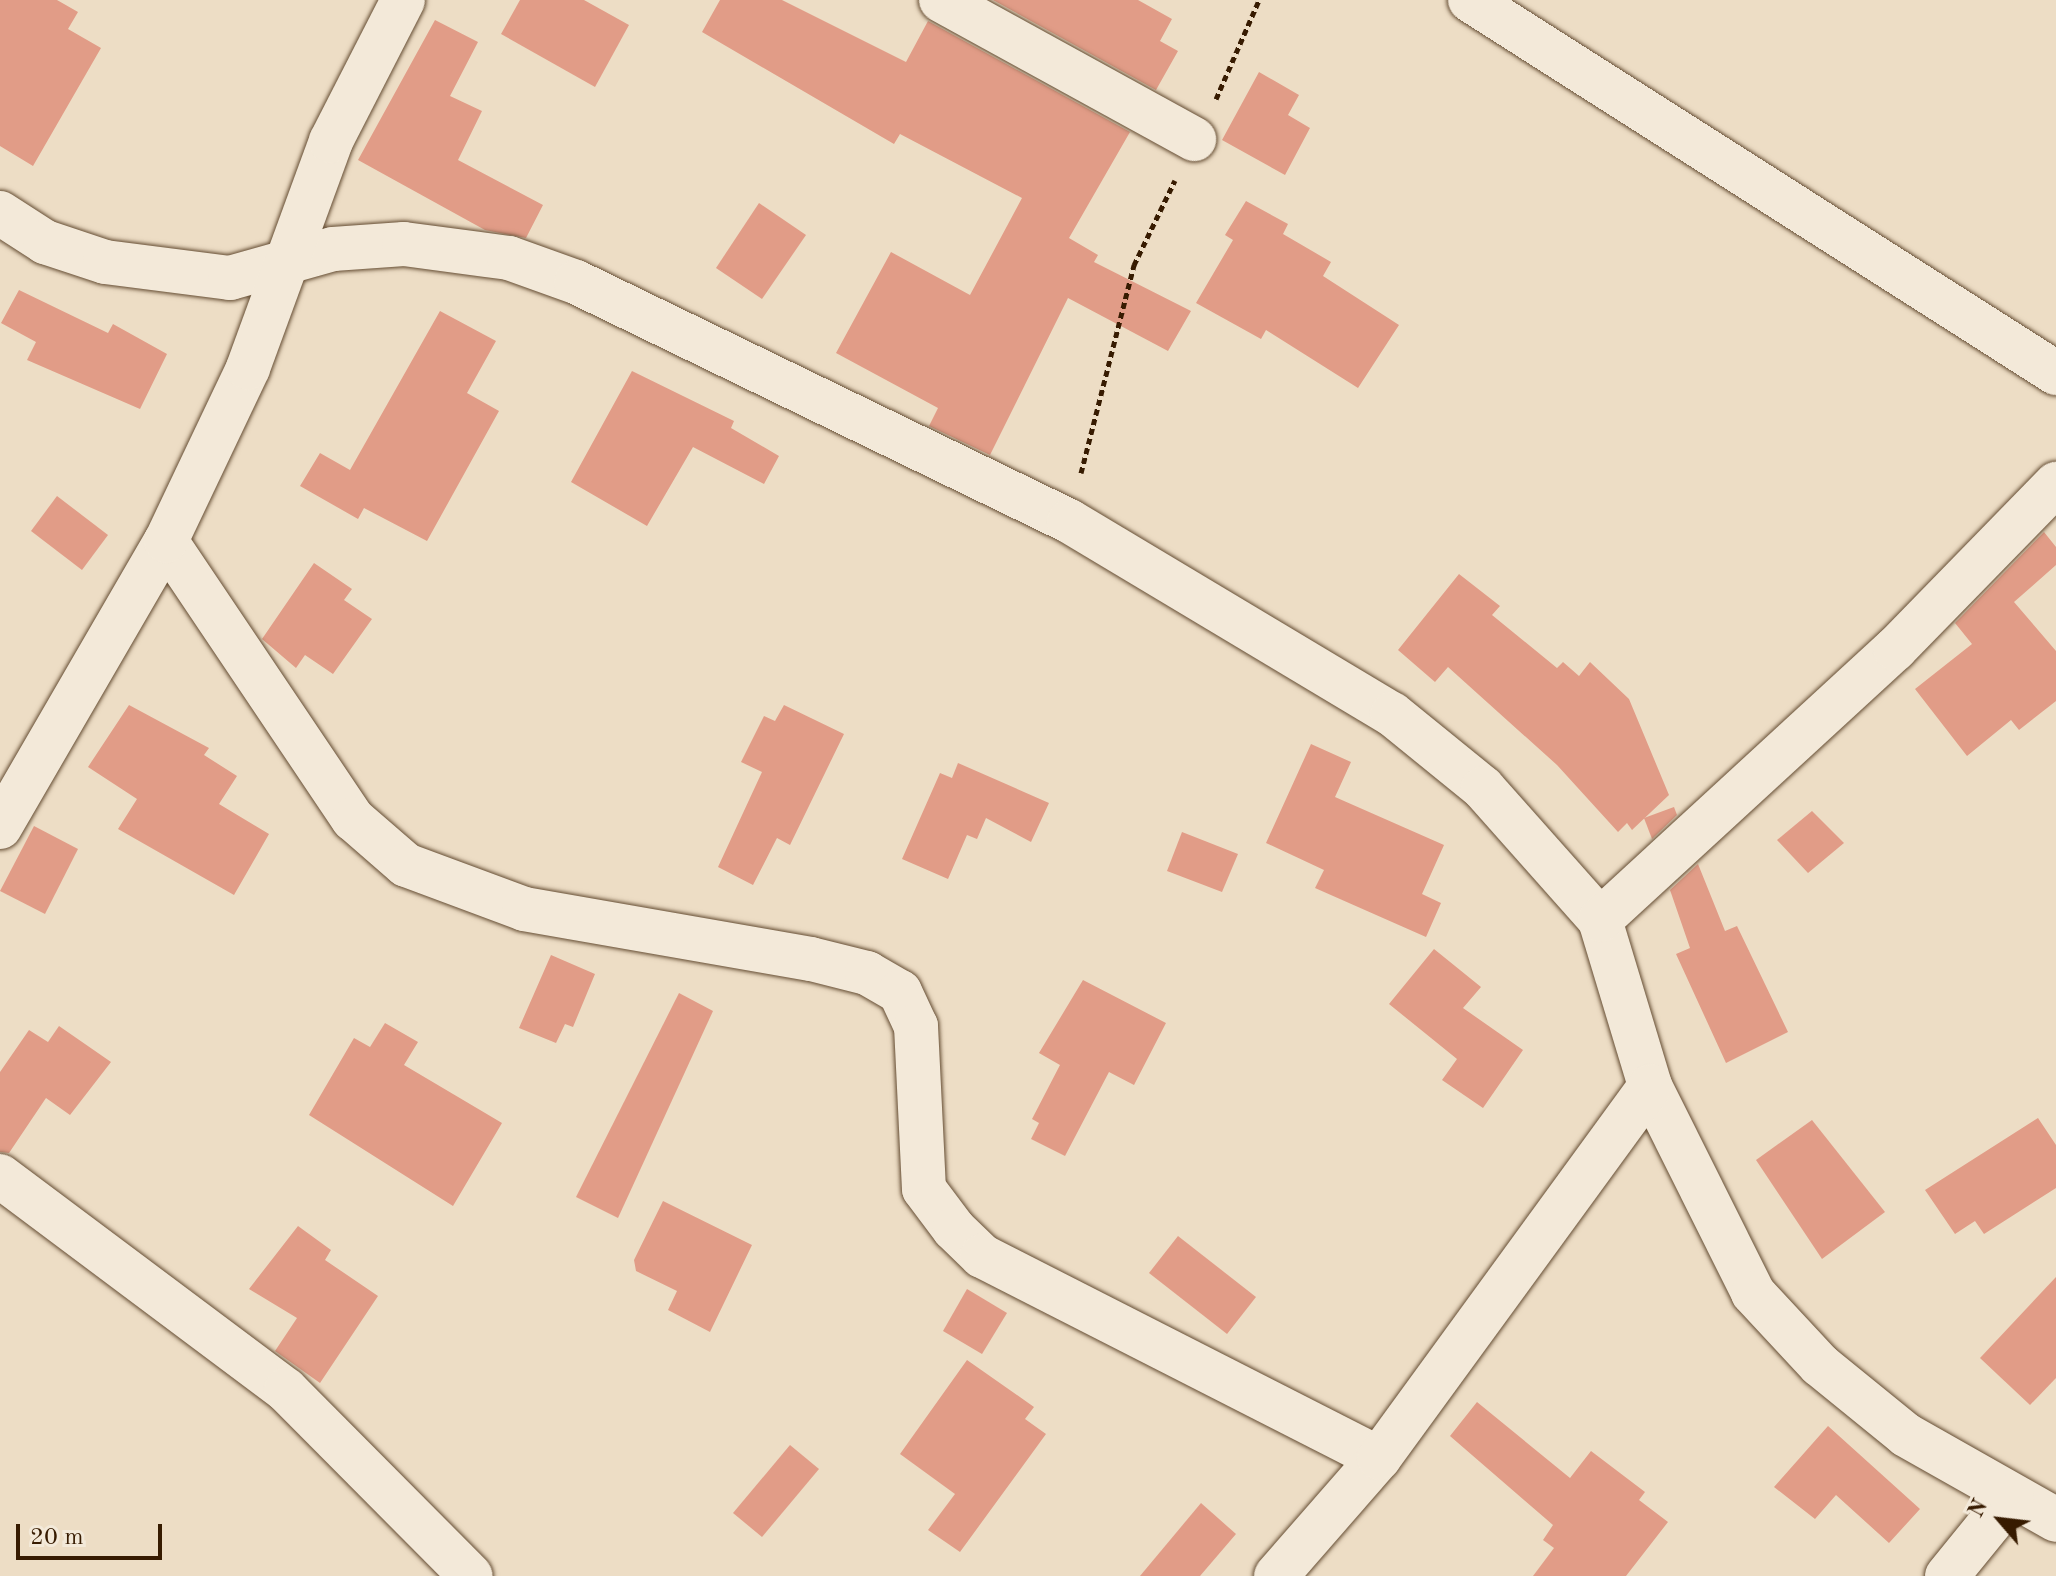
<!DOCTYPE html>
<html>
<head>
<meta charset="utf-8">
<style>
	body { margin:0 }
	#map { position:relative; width:2056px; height:1576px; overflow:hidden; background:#edddc5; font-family:"Old Standard TT",serif }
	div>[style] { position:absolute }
	.building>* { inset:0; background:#e19c87 }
	.path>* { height:5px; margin-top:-2.5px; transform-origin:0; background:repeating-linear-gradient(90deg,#371b01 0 6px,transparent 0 10px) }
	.roads { filter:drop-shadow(0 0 2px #644c32) drop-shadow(0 0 2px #644c32) }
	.minor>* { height:44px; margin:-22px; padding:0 22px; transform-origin:22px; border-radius:22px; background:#f3e9d9 }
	span { translate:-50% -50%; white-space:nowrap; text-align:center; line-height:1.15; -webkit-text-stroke:6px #f3e9d9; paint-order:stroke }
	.north { position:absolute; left:1960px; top:1480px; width:80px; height:80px; -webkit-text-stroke:6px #f3e9d9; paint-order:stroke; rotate:298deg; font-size:22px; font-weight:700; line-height:32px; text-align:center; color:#371b01 }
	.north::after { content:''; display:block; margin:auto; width:28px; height:36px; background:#371b01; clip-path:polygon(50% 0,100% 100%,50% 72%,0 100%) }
	.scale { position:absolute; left:16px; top:1524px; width:146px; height:36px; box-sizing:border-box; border:4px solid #371b01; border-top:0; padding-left:10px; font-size:24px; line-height:28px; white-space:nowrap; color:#371b01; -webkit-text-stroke:6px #f3e9d9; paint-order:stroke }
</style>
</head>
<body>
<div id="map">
	<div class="building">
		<i style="clip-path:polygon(0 0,57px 0,78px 12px,68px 29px,101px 48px,33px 166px,0 146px)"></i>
		<i style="clip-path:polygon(520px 0,584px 0,629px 25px,595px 87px,501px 34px)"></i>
		<i style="clip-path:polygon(720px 0,782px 0,906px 62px,928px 21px,1130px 132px,1069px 238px,1098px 255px,1094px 262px,1191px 311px,1168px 351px,1068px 298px,990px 455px,929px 426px,938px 408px,836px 353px,891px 252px,970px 295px,1022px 198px,900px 134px,894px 144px,702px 32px)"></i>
		<i style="clip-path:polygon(993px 0,1138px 0,1172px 19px,1160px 41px,1178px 51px,1156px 90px)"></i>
		<i style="clip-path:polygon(435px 20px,478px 42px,450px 96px,482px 111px,458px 160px,543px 205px,526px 238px,485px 230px,358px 160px)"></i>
		<i style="clip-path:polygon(1259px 72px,1299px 95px,1288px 115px,1310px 128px,1285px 175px,1222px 140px)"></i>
		<i style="clip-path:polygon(1246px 201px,1288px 224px,1283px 234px,1331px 262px,1323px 276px,1399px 325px,1358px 388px,1266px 330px,1261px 339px,1196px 303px,1233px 240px,1225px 235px)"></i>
		<i style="clip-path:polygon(759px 203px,806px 235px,762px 299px,716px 268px)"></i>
		<i style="clip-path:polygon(19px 290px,108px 333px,113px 324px,167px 354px,140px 409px,27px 360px,36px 342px,1px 323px)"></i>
		<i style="clip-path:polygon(440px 311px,496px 341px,467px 393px,499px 411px,427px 541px,364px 508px,358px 519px,300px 486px,320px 453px,350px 470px)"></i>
		<i style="clip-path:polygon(632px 371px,734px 421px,731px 428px,779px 456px,764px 484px,693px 447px,647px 526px,571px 482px)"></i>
		<i style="clip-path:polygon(57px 496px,108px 535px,82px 570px,31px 531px)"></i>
		<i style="clip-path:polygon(2044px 532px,2056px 547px,2056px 565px,2014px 602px,2056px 651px,2056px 701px,2019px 730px,2011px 720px,1967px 756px,1915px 689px,1972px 644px,1955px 623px)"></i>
		<i style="clip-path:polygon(314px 563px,352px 589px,344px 600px,372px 619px,333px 674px,305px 655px,296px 668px,262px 639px)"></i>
		<i style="clip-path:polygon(1459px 574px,1500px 606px,1492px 615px,1557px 668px,1563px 662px,1579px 676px,1590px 662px,1629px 699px,1669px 795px,1632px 830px,1627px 823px,1618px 832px,1557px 765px,1448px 667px,1435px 682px,1398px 650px)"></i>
		<i style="clip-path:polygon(129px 705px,209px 748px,204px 755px,237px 776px,219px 804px,269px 834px,234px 895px,118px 829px,137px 799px,88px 767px)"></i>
		<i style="clip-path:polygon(784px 705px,844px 734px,790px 845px,777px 838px,753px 885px,718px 867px,762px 772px,741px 762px,764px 716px,775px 721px)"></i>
		<i style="clip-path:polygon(1311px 744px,1351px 762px,1335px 797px,1444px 845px,1422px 894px,1441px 903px,1426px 937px,1315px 888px,1324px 870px,1266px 843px)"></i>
		<i style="clip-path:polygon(958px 763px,1049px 803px,1031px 842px,986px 818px,977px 839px,967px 835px,948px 879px,902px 859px,940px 773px,952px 778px)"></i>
		<i style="clip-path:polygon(1674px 807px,1677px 815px,1652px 839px,1644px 818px)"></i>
		<i style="clip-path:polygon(1812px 811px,1844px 843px,1808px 873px,1777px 840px)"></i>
		<i style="clip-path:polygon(34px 826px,78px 849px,45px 914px,0 891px)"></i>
		<i style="clip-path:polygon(1182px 832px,1238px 854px,1222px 892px,1167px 871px)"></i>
		<i style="clip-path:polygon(1698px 864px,1725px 931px,1737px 926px,1788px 1032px,1726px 1063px,1676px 954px,1690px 948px,1670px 890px)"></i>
		<i style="clip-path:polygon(1434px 949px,1481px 987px,1463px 1008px,1523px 1050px,1483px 1108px,1442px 1080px,1457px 1059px,1389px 1004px)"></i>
		<i style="clip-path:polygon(551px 955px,595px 974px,573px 1027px,565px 1024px,556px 1043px,519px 1028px)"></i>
		<i style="clip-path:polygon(1083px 980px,1166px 1023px,1134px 1085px,1109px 1072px,1065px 1156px,1031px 1139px,1039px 1123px,1032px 1119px,1060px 1065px,1039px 1053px)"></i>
		<i style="clip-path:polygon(679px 993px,713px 1011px,618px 1218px,576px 1197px)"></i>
		<i style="clip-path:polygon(385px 1023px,418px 1042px,404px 1065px,502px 1123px,453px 1206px,309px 1115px,354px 1038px,370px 1047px)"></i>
		<i style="clip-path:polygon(59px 1026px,111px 1062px,70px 1115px,46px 1098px,9px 1153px,0 1152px,0 1072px,29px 1030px,48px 1042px)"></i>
		<i style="clip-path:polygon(2038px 1118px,2056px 1145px,2056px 1188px,1984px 1234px,1975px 1221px,1955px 1234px,1925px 1190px)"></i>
		<i style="clip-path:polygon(1812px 1120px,1885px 1212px,1822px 1259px,1756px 1160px)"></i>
		<i style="clip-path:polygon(663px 1201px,752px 1245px,710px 1332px,668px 1310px,677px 1291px,636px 1271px,634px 1260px)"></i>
		<i style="clip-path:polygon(298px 1226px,331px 1250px,325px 1260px,378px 1296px,320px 1383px,275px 1351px,297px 1318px,249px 1289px)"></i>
		<i style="clip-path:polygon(1178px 1236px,1256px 1297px,1227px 1334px,1149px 1273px)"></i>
		<i style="clip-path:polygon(2056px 1277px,2056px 1378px,2030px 1405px,1980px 1358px)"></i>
		<i style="clip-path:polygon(967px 1289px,1007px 1313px,982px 1354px,943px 1331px)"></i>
		<i style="clip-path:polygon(967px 1360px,1034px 1407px,1025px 1419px,1046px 1434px,960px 1552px,928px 1530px,955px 1494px,900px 1454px)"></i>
		<i style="clip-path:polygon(1477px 1402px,1570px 1478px,1591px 1451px,1645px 1492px,1639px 1500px,1668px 1522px,1626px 1576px,1533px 1576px,1554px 1548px,1543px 1540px,1553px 1525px,1450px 1436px)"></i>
		<i style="clip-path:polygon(1828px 1426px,1920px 1509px,1889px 1543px,1836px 1495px,1815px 1519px,1774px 1487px)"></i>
		<i style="clip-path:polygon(790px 1445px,819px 1469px,762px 1537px,733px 1513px)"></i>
		<i style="clip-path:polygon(1201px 1503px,1236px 1534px,1200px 1576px,1140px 1576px)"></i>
	</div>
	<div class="path">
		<i style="left:1216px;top:99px;width:108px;rotate:-66.5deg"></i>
		<i style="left:1081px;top:473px;width:215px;rotate:-75.7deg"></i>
		<i style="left:1134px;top:265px;width:94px;rotate:-64.2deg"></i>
	</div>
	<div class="roads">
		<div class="minor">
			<i style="left:941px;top:0;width:289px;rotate:28.8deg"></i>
			<i style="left:1470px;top:0;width:695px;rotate:32.48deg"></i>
			<i style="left:0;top:213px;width:54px;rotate:32.8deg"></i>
			<i style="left:45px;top:242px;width:63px;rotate:18.4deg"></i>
			<i style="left:105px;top:262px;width:126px;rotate:7.3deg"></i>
			<i style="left:230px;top:278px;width:107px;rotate:-15.7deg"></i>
			<i style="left:333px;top:249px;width:71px;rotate:-4deg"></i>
			<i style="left:404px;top:244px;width:106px;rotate:7.6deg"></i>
			<i style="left:509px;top:258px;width:71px;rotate:19.7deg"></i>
			<i style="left:576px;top:282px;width:548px;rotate:25.86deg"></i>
			<i style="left:1069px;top:521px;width:376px;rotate:30.9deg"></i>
			<i style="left:1392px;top:714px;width:117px;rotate:39.1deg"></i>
			<i style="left:1483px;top:788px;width:176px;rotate:48.4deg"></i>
			<i style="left:1600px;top:920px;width:173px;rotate:73.2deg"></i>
			<i style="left:1650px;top:1086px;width:231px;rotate:63.5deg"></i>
			<i style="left:1753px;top:1293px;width:98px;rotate:47.1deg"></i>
			<i style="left:1820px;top:1365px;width:111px;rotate:39.1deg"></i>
			<i style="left:1906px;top:1435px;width:172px;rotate:29.5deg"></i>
			<i style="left:166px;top:541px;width:335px;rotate:56.1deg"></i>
			<i style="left:353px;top:819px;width:70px;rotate:41deg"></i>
			<i style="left:406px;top:865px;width:126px;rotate:20.4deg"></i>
			<i style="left:524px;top:909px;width:291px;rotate:9.9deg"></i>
			<i style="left:811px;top:959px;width:58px;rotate:14deg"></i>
			<i style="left:867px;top:973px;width:38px;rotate:30deg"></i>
			<i style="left:900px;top:992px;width:38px;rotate:65deg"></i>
			<i style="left:916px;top:1026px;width:163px;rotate:87.2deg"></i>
			<i style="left:924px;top:1189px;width:50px;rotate:53.1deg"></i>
			<i style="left:954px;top:1229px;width:39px;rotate:44deg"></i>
			<i style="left:982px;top:1256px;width:445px;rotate:27deg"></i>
			<i style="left:0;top:827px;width:331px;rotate:-59.9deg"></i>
			<i style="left:166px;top:541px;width:191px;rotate:-64.6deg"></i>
			<i style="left:248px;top:368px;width:242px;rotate:-69.9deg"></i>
			<i style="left:331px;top:141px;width:158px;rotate:-62.9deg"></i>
			<i style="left:1600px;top:920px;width:401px;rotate:-42.6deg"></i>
			<i style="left:1895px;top:649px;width:231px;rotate:-45.7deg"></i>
			<i style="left:0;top:1176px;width:357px;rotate:36.8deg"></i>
			<i style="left:286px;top:1390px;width:262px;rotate:45.2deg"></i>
			<i style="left:1276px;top:1576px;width:157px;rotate:-48.9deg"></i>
			<i style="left:1379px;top:1458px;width:460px;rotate:-53.9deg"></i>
			<i style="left:1947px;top:1576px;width:103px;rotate:-50.9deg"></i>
		</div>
	</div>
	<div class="north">N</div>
	<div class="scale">20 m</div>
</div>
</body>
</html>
